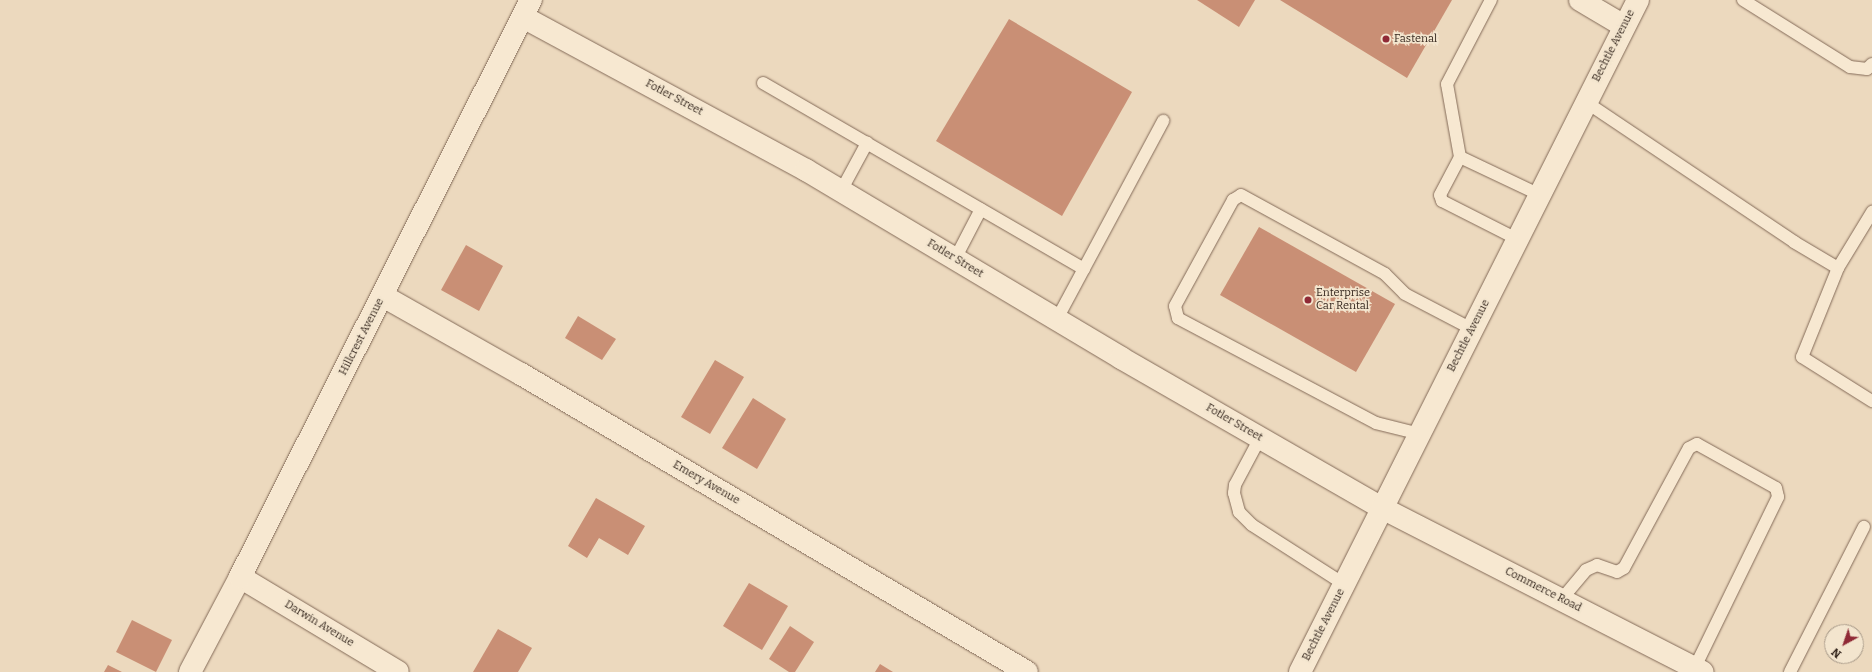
<!DOCTYPE html>
<html>
<head>
<meta charset="utf-8">
<style>
	body { margin:0 }
	#map { position:relative; width:1872px; height:672px; overflow:hidden; background:#ecd9be; font-family:Bitter,serif }
	div>[style] { position:absolute }
	.building>* { inset:0; background:#c98f75 }
	.roads { filter:drop-shadow(0 0 1px #836a58) drop-shadow(0 0 1px #836a58) }
	.service>* { height:12px; margin:-6px; padding:0 6px; transform-origin:6px; border-radius:6px; background:#f7e8d1 }
	.minor>* { height:22px; margin:-11px; padding:0 11px; transform-origin:11px; border-radius:11px; background:#f7e8d1 }
	.secondary>* { height:22px; margin:-11px; padding:0 11px; transform-origin:11px; border-radius:11px; background:#f7e8d1 }
	.dots>* { width:11px; height:11px; translate:-50% -50%; box-sizing:border-box; border:2px solid #f3e5ce; border-radius:50% }
	span { translate:-50% -50%; white-space:nowrap; text-align:center; line-height:1.15; -webkit-text-stroke:3.5px #f3e5ce; paint-order:stroke }
	.poi-label { font-size:11px; color:#33251c }
	.left { translate:0 -50%; text-align:left }
	.street-label { font-size:11px; color:#33251c }
	.north { position:absolute; left:1824px; top:624px; width:40px; height:40px; box-sizing:border-box; background:#f3e5ce; border:1px solid #a69887; border-radius:50%; rotate:220deg; font-size:11px; font-weight:700; line-height:16px; text-align:center; color:#33251c }
	.north::after { content:''; display:block; margin:auto; width:14px; height:18px; background:#902a36; clip-path:polygon(50% 0,100% 100%,50% 72%,0 100%) }
</style>
</head>
<body>
<div id="map">
	<div class="building">
		<i style="clip-path:polygon(1197px 0,1255px 0,1239px 27px)"></i>
		<i style="clip-path:polygon(1280px 0,1452px 0,1407px 78px)"></i>
		<i style="clip-path:polygon(1009px 19px,1132px 92px,1062px 216px,936px 141px)"></i>
		<i style="clip-path:polygon(1259px 227px,1395px 304px,1356px 372px,1220px 295px)"></i>
		<i style="clip-path:polygon(466px 245px,503px 266px,479px 311px,441px 290px)"></i>
		<i style="clip-path:polygon(578px 316px,616px 339px,602px 360px,565px 338px)"></i>
		<i style="clip-path:polygon(715px 360px,744px 377px,710px 434px,681px 417px)"></i>
		<i style="clip-path:polygon(753px 398px,786px 419px,757px 469px,722px 448px)"></i>
		<i style="clip-path:polygon(596px 498px,645px 526px,628px 555px,599px 538px,587px 558px,568px 546px)"></i>
		<i style="clip-path:polygon(749px 583px,788px 606px,762px 650px,723px 626px)"></i>
		<i style="clip-path:polygon(132px 620px,172px 640px,156px 672px,116px 652px)"></i>
		<i style="clip-path:polygon(790px 626px,814px 642px,795px 672px,789px 672px,769px 659px)"></i>
		<i style="clip-path:polygon(498px 629px,532px 648px,518px 672px,473px 672px)"></i>
		<i style="clip-path:polygon(880px 664px,893px 672px,875px 672px)"></i>
		<i style="clip-path:polygon(108px 665px,122px 672px,104px 672px)"></i>
	</div>
	<div class="roads">
		<div class="service">
			<i style="left:1743px;top:0;width:126px;rotate:32.1deg"></i>
			<i style="left:1850px;top:67px;width:17px;rotate:7deg"></i>
			<i style="left:1867px;top:69px;width:7px;rotate:-45deg"></i>
			<i style="left:763px;top:83px;width:371px;rotate:30.1deg"></i>
			<i style="left:1586px;top:102px;width:251px;rotate:33.9deg"></i>
			<i style="left:1794px;top:242px;width:51px;rotate:30.6deg"></i>
			<i style="left:1838px;top:268px;width:96px;rotate:112deg"></i>
			<i style="left:1802px;top:357px;width:83px;rotate:32.2deg"></i>
			<i style="left:1460px;top:157px;width:74px;rotate:-100.1deg"></i>
			<i style="left:1447px;top:84px;width:95px;rotate:-62.4deg"></i>
			<i style="left:841px;top:191px;width:55px;rotate:-61.6deg"></i>
			<i style="left:1517px;top:239px;width:84px;rotate:-153.1deg"></i>
			<i style="left:1442px;top:201px;width:6px;rotate:-108deg"></i>
			<i style="left:1440px;top:195px;width:43px;rotate:-62.2deg"></i>
			<i style="left:1460px;top:157px;width:89px;rotate:25.4deg"></i>
			<i style="left:955px;top:259px;width:56px;rotate:-62.5deg"></i>
			<i style="left:1838px;top:268px;width:66px;rotate:-58.7deg"></i>
			<i style="left:1057px;top:319px;width:225px;rotate:-61.8deg"></i>
			<i style="left:1420px;top:434px;width:45px;rotate:-166deg"></i>
			<i style="left:1376px;top:423px;width:224px;rotate:-152.1deg"></i>
			<i style="left:1178px;top:318px;width:12px;rotate:-104deg"></i>
			<i style="left:1175px;top:306px;width:121px;rotate:-61.3deg"></i>
			<i style="left:1233px;top:200px;width:9px;rotate:-32deg"></i>
			<i style="left:1241px;top:195px;width:164px;rotate:28.7deg"></i>
			<i style="left:1385px;top:274px;width:28px;rotate:45deg"></i>
			<i style="left:1405px;top:294px;width:76px;rotate:27.6deg"></i>
			<i style="left:1260px;top:438px;width:53px;rotate:118deg"></i>
			<i style="left:1235px;top:485px;width:8px;rotate:97deg"></i>
			<i style="left:1234px;top:493px;width:20px;rotate:75deg"></i>
			<i style="left:1239px;top:512px;width:18px;rotate:45deg"></i>
			<i style="left:1252px;top:525px;width:109px;rotate:32.7deg"></i>
			<i style="left:1561px;top:600px;width:39px;rotate:-50deg"></i>
			<i style="left:1586px;top:570px;width:12px;rotate:-24deg"></i>
			<i style="left:1597px;top:565px;width:21px;rotate:19deg"></i>
			<i style="left:1617px;top:572px;width:8px;rotate:-30deg"></i>
			<i style="left:1624px;top:568px;width:136px;rotate:-61.6deg"></i>
			<i style="left:1689px;top:448px;width:9px;rotate:-27deg"></i>
			<i style="left:1697px;top:444px;width:90px;rotate:29.1deg"></i>
			<i style="left:1776px;top:488px;width:9px;rotate:77deg"></i>
			<i style="left:1778px;top:497px;width:194px;rotate:116deg"></i>
			<i style="left:1790px;top:672px;width:163px;rotate:-63deg"></i>
		</div>
		<div class="minor">
			<i style="left:1580px;top:0;width:51px;rotate:30.6deg"></i>
			<i style="left:523px;top:17px;width:322px;rotate:28.4deg"></i>
			<i style="left:806px;top:170px;width:367px;rotate:30.8deg"></i>
			<i style="left:1121px;top:358px;width:301px;rotate:29.9deg"></i>
			<i style="left:1382px;top:508px;width:360px;rotate:27.1deg"></i>
			<i style="left:383px;top:296px;width:159px;rotate:29.5deg"></i>
			<i style="left:521px;top:374px;width:587px;rotate:30.5deg"></i>
			<i style="left:240px;top:577px;width:184px;rotate:31deg"></i>
			<i style="left:190px;top:672px;width:107px;rotate:-62.2deg"></i>
			<i style="left:240px;top:577px;width:646px;rotate:-63.24deg"></i>
		</div>
		<div class="secondary">
			<i style="left:1300px;top:672px;width:752px;rotate:-63.3deg"></i>
		</div>
	</div>
	<div class="dots">
		<i style="left:1386px;top:39px;background:#902a36"></i>
		<i style="left:1308px;top:300px;background:#902a36"></i>
	</div>
	<div class="poi-label">
		<span class="left" style="left:1394px;top:39px">Fastenal</span>
		<span class="left" style="left:1316px;top:300px">Enterprise<br>Car Rental</span>
	</div>
	<div class="street-label">
		<span style="left:1614px;top:46px;rotate:-63deg">Bechtle Avenue</span>
		<span style="left:674px;top:98px;rotate:28deg">Fotler Street</span>
		<span style="left:955px;top:259px;rotate:31deg">Fotler Street</span>
		<span style="left:1469px;top:336px;rotate:-63deg">Bechtle Avenue</span>
		<span style="left:362px;top:337px;rotate:-63deg">Hillcrest Avenue</span>
		<span style="left:1234px;top:423px;rotate:30deg">Fotler Street</span>
		<span style="left:706px;top:483px;rotate:30deg">Emery Avenue</span>
		<span style="left:1543px;top:590px;rotate:27deg">Commerce Road</span>
		<span style="left:319px;top:624px;rotate:31deg">Darwin Avenue</span>
		<span style="left:1324px;top:625px;rotate:-63deg">Bechtle Avenue</span>
	</div>
	<div class="north">N</div>
</div>
</body>
</html>
